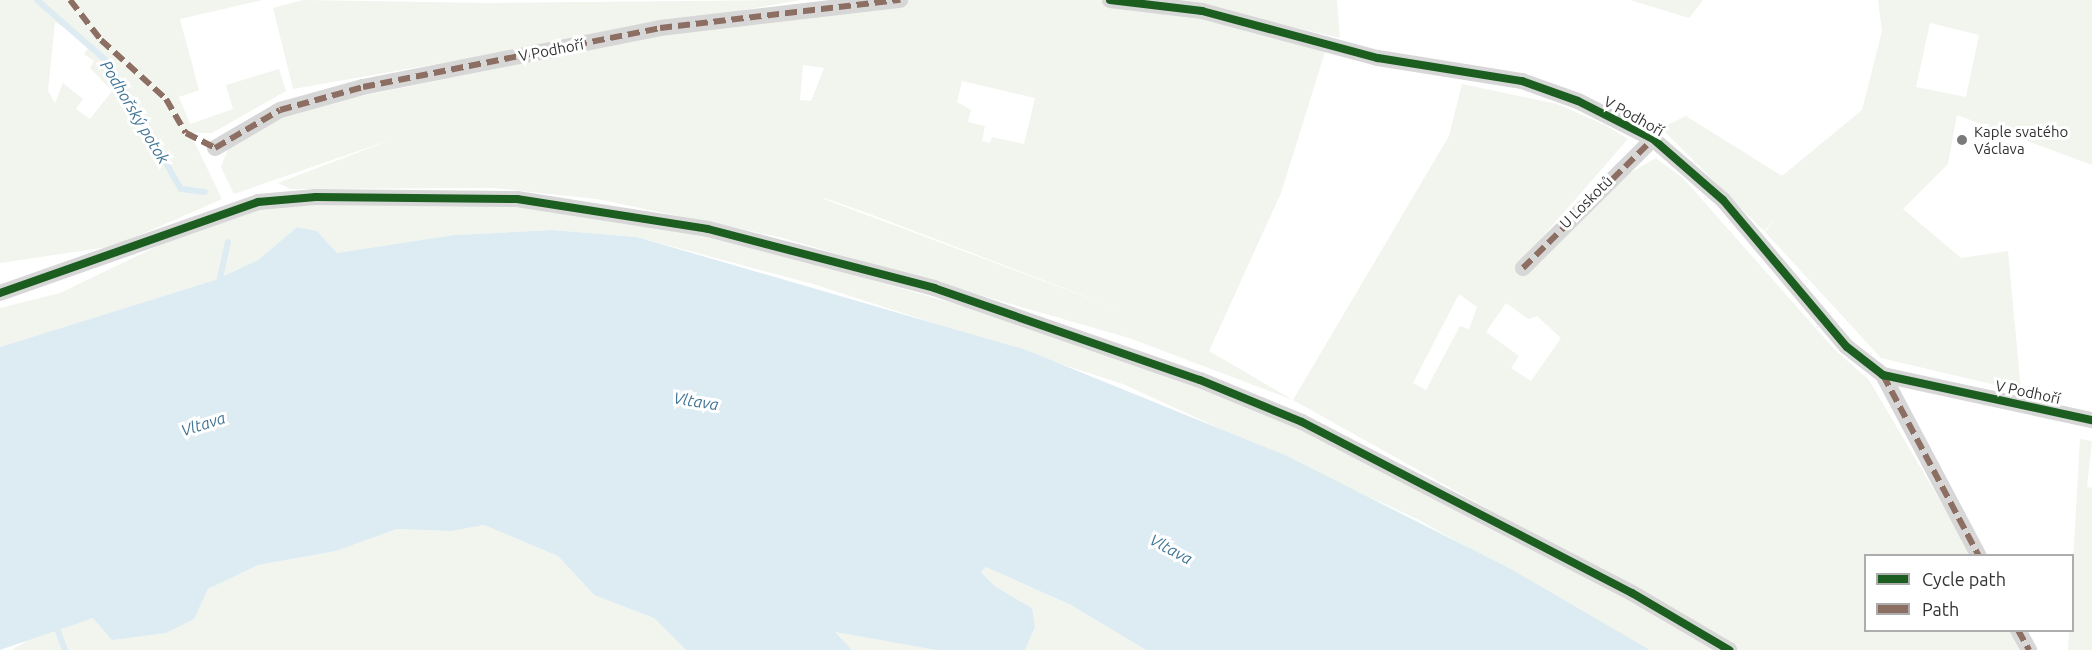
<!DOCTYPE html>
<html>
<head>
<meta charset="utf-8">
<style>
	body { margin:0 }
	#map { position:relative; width:2092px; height:650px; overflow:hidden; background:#fff; font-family:Ubuntu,sans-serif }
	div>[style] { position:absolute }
	.green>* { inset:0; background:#f1f5ed }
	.water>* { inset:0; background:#ddebf3 }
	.stream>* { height:6px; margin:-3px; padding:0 3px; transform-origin:3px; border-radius:3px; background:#ddebf3 }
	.minor>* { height:16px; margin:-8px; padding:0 8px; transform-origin:8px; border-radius:8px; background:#d7d7d7 }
	.quiet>* { height:6px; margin-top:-3px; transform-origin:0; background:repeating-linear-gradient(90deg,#8d6e63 0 12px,transparent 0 18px) }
	.cycleway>* { height:8px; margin:-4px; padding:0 4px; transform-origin:4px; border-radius:4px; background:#1b5e20 }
	.dots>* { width:16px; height:16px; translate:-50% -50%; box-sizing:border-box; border:3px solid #fff; border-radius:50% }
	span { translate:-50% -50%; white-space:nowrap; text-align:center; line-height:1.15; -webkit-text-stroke:6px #fff; paint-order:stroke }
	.street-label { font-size:15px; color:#333 }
	.poi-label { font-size:15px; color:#333 }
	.left { translate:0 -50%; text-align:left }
	.water-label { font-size:16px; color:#3f7597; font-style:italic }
	.legend { position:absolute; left:1864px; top:554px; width:210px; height:78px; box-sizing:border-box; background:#fff; border:2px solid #adadad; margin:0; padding:8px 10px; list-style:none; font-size:18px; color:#333 }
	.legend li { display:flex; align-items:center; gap:12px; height:30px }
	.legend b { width:30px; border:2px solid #adadad }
</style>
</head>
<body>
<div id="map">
	<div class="green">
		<i style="clip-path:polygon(evenodd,0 0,263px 0,180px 19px,199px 90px,179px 97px,190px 124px,233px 109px,226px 85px,279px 69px,286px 91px,212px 133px,190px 133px,222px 199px,115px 246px,0 263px,0 0,55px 22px,91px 44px,84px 54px,94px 61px,90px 68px,112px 91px,90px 119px,76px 109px,83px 99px,63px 83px,55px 103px,48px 91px,55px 22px)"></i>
		<i style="clip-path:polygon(303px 0,487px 3px,801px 0,293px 89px,273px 8px)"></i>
		<i style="clip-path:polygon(evenodd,914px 0,1102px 0,1202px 15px,1326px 49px,1281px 193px,1209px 351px,1293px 400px,1449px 136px,1462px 84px,1557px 104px,1605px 125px,1628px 139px,1519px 264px,1623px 177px,1656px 158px,1683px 178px,1834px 349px,1869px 380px,1972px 555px,1866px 556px,1866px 630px,2011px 631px,2023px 650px,1740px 650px,1293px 400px,1129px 338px,779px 237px,597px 199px,494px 188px,291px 189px,278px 183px,393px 139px,234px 194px,221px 167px,228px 149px,293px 110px,797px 8px,914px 0,803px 65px,824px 68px,811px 101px,800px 100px,803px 65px,914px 0,962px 81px,1035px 98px,1024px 144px,992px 137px,990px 143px,982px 141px,985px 126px,968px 122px,971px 110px,957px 102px,962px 81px,914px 0,824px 198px,867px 213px,1132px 314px,824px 199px,824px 198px,914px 0,1459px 294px,1477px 307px,1469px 329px,1460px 326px,1426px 390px,1413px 383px,1459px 294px,914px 0,1506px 303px,1528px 319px,1537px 316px,1561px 338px,1531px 381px,1511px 368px,1519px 356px,1486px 332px,1506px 303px)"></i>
		<i style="clip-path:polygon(1161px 0,1337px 0,1340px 38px,1204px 6px)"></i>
		<i style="clip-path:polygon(1630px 0,1703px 0,1689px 18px)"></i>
		<i style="clip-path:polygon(evenodd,1878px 0,2092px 0,2092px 165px,1957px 115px,1948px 164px,1903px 209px,1961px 258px,2008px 251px,2021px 391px,1881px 358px,1765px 232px,1776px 218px,1764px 231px,1661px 128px,1686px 116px,1782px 176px,1862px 110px,1882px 31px,1878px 0,1930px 23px,1979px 35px,1966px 97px,1916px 87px,1930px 23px)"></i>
		<i style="clip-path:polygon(403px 199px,589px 211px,708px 233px,1063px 335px,1296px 427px,1539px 549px,1717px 650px,1650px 650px,1417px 519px,1123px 384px,813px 284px,637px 237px,552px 230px,454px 235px,337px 253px,317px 231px,297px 227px,258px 260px,215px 280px,0 347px,0 308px,60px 293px,164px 243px,261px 209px)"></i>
		<i style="clip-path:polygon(2080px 439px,2092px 441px,2087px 487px,2092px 488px,2092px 650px,2068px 650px)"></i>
		<i style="clip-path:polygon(484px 525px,558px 556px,594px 595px,654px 618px,686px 650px,11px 650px,48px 629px,93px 618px,194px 619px,208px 589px,258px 565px,336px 551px,397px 529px,452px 531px)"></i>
		<i style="clip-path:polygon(986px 567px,1071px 605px,1146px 650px,1025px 650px,1034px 629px,1032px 608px,996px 587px,981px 572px)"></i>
		<i style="clip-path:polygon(835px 632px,936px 650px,852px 650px)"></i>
	</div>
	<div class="water">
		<i style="clip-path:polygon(297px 227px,317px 231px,337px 253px,454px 235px,552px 230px,637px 237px,1026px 350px,1287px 456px,1507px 567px,1650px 650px,1146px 650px,1071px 605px,986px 567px,981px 572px,996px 587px,1032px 608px,1035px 627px,1025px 650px,936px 650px,835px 632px,852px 650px,686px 650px,654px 618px,594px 595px,558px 556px,484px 525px,452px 531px,397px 529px,336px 551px,258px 565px,208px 589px,194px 619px,166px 633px,112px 640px,93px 618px,0 650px,0 347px,215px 280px,258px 260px)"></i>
	</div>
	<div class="stream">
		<i style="left:37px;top:0;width:96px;rotate:41.2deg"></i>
		<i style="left:109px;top:63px;width:145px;rotate:60.3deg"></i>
		<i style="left:181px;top:189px;width:24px;rotate:7deg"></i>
		<i style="left:218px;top:287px;width:46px;rotate:-77.5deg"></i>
		<i style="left:54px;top:620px;width:32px;rotate:70deg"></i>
	</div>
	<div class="minor">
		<i style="left:1110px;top:0;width:93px;rotate:6.8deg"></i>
		<i style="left:1202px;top:11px;width:182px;rotate:15deg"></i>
		<i style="left:1378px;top:58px;width:146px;rotate:9.1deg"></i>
		<i style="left:1522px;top:81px;width:59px;rotate:19.7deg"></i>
		<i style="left:1578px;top:101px;width:84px;rotate:26.9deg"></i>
		<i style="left:1653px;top:139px;width:93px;rotate:41.1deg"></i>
		<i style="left:1723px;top:200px;width:192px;rotate:49.9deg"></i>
		<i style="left:1847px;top:347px;width:46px;rotate:37.9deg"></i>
		<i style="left:1883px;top:375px;width:214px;rotate:12.2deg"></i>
		<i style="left:215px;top:148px;width:75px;rotate:-30.3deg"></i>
		<i style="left:280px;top:110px;width:86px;rotate:-15.5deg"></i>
		<i style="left:363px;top:87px;width:303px;rotate:-11.2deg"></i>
		<i style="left:660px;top:28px;width:242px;rotate:-6.7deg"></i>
		<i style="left:1523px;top:268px;width:183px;rotate:-44.8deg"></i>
		<i style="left:0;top:293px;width:274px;rotate:-19.4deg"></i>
		<i style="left:258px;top:202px;width:58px;rotate:-4.9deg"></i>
		<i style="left:316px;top:197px;width:201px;rotate:0.6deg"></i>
		<i style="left:517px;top:199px;width:193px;rotate:8.9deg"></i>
		<i style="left:708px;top:229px;width:234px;rotate:14.6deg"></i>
		<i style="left:934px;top:288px;width:281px;rotate:19.1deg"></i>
		<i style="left:1200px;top:380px;width:110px;rotate:22.4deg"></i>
		<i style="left:1302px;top:422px;width:372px;rotate:27.4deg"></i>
		<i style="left:1632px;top:593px;width:113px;rotate:30.4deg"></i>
		<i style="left:1883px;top:375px;width:205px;rotate:62.1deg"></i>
		<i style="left:2018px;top:630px;width:23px;rotate:61deg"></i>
	</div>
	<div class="quiet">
		<i style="left:70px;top:0;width:51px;rotate:52.2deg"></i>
		<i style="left:101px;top:40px;width:88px;rotate:42.2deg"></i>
		<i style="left:166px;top:99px;width:39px;rotate:60deg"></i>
		<i style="left:186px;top:133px;width:33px;rotate:27deg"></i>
		<i style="left:215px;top:148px;width:75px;rotate:-30.3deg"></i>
		<i style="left:280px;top:110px;width:86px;rotate:-15.5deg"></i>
		<i style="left:363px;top:87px;width:303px;rotate:-11.2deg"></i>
		<i style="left:660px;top:28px;width:242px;rotate:-6.7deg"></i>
		<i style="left:1523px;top:268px;width:183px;rotate:-44.8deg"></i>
		<i style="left:1883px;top:375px;width:205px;rotate:62.1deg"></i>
		<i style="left:2018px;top:630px;width:23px;rotate:61deg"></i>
	</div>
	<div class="cycleway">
		<i style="left:1110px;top:0;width:93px;rotate:6.8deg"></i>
		<i style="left:1202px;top:11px;width:182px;rotate:15deg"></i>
		<i style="left:1378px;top:58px;width:146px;rotate:9.1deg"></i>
		<i style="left:1522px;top:81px;width:59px;rotate:19.7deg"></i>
		<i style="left:1578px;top:101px;width:84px;rotate:26.9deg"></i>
		<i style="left:1653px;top:139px;width:93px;rotate:41.1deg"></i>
		<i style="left:1723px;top:200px;width:192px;rotate:49.9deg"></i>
		<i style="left:1847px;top:347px;width:46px;rotate:37.9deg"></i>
		<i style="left:1883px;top:375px;width:214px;rotate:12.2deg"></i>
		<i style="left:0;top:293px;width:274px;rotate:-19.4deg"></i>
		<i style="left:258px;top:202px;width:58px;rotate:-4.9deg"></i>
		<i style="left:316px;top:197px;width:201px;rotate:0.6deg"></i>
		<i style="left:517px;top:199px;width:193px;rotate:8.9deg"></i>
		<i style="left:708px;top:229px;width:234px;rotate:14.6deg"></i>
		<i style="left:934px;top:288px;width:281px;rotate:19.1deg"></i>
		<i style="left:1200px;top:380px;width:110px;rotate:22.4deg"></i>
		<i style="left:1302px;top:422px;width:372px;rotate:27.4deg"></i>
		<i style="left:1632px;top:593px;width:113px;rotate:30.4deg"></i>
	</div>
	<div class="dots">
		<i style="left:1962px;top:140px;background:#7a7a7a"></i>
	</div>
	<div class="street-label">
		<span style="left:551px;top:50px;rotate:-11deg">V Podhoří</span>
		<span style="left:1634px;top:116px;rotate:29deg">V Podhoří</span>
		<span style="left:1586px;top:202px;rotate:-45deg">U Loskotů</span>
		<span style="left:2028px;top:392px;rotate:12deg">V Podhoří</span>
	</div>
	<div class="poi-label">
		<span class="left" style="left:1974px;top:140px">Kaple svatého<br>Václava</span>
	</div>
	<div class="water-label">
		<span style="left:135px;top:112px;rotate:59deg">Podhořský potok</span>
		<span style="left:696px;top:401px;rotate:9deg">Vltava</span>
		<span style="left:203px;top:424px;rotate:-18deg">Vltava</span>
		<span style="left:1171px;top:549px;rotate:28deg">Vltava</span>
	</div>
	<ul class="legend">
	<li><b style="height:8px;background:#1b5e20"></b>Cycle path</li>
	<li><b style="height:8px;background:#8d6e63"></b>Path</li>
	</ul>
</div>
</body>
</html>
